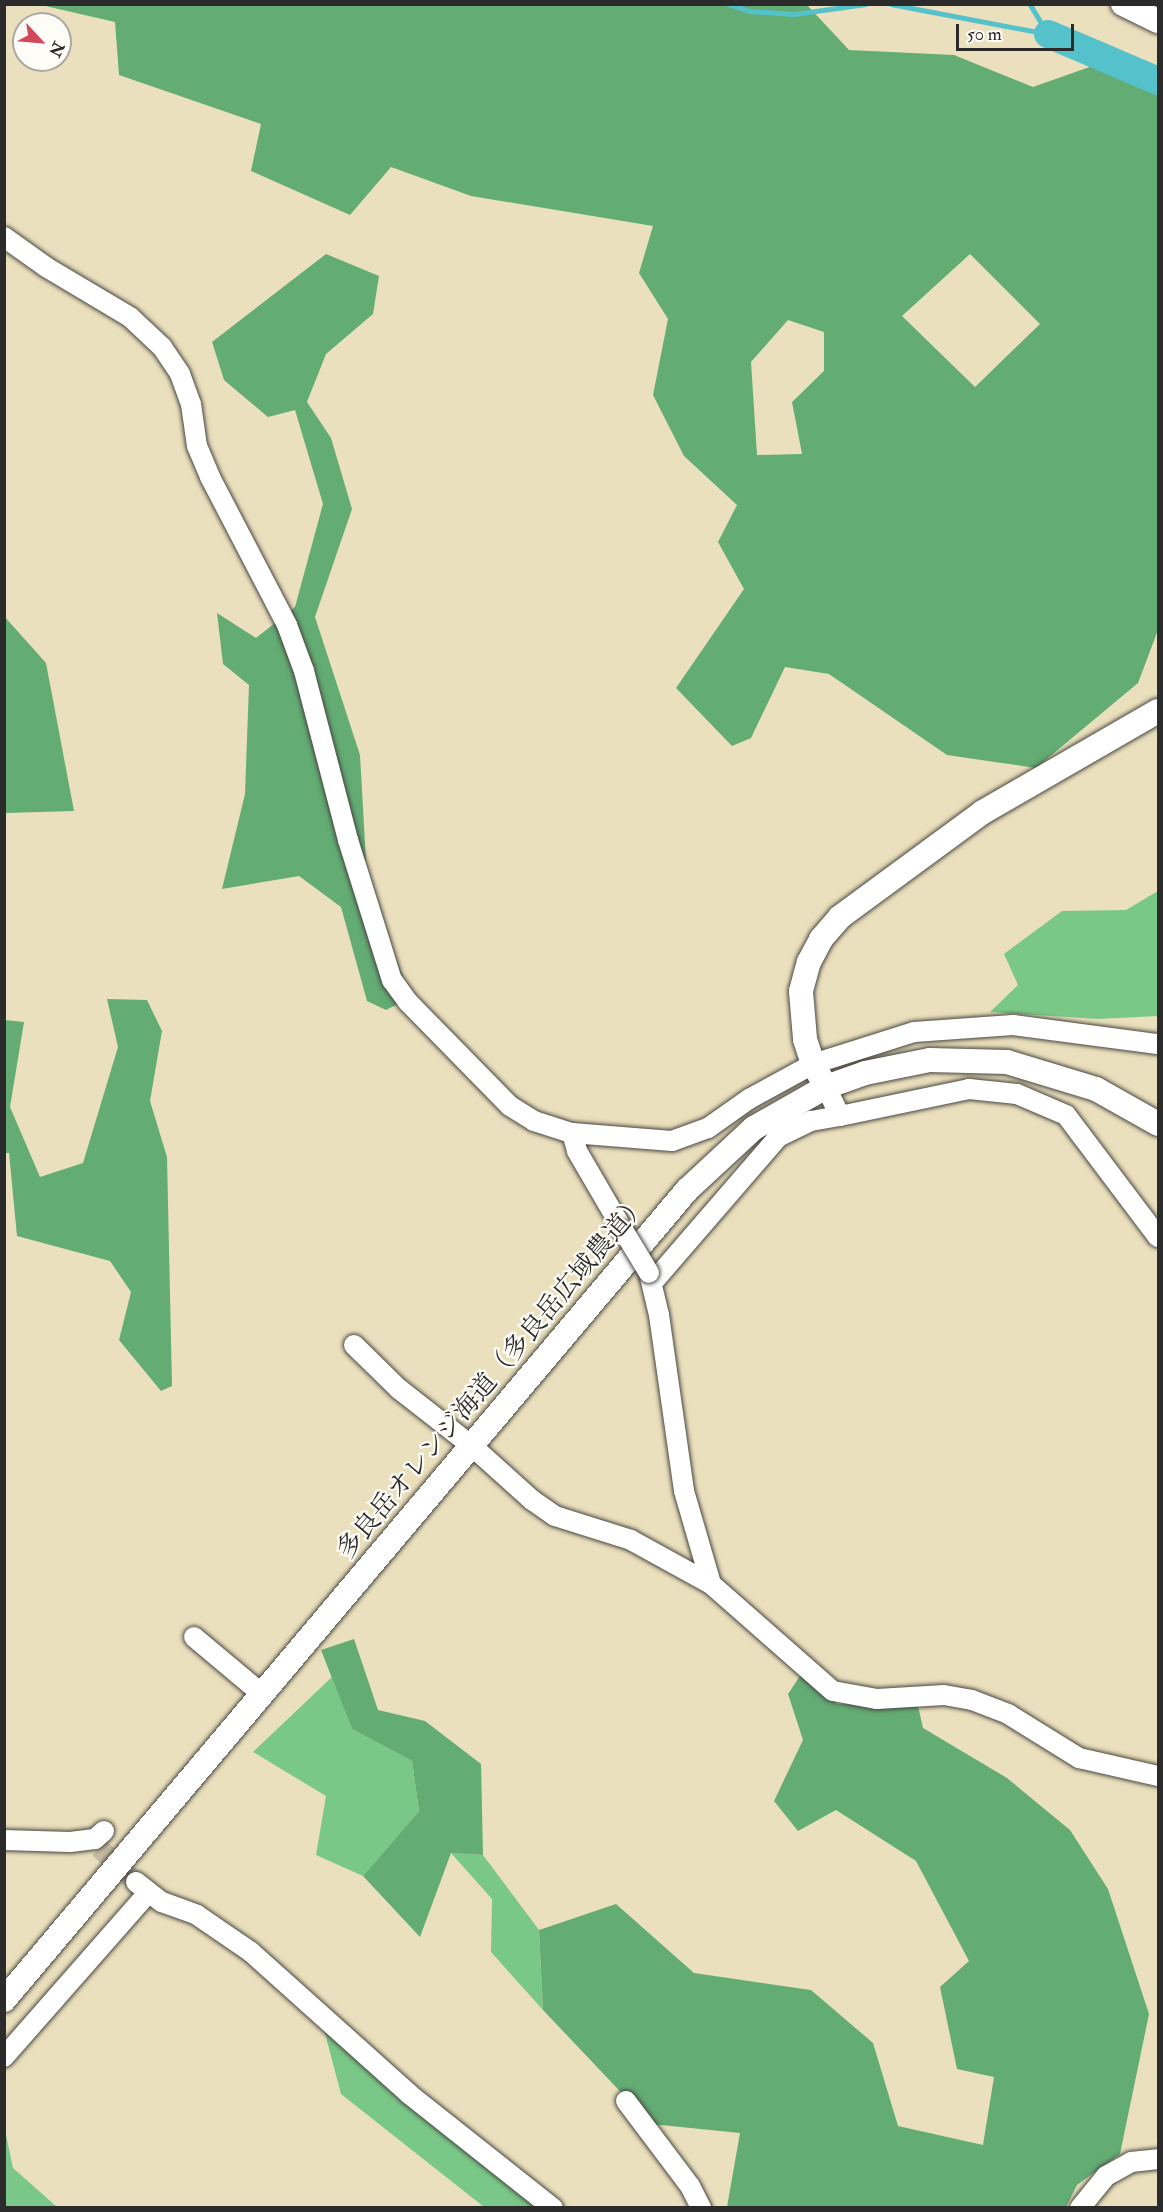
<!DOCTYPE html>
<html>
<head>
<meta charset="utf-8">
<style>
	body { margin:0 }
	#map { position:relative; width:1163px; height:2212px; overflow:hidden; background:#ebe0bd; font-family:"IM FELL Double Pica","Noto Serif JP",serif }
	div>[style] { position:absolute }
	.green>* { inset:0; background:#7ac887 }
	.forest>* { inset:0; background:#63ac74 }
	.stream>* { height:4.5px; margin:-2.25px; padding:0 2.25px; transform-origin:2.25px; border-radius:2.25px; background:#54c1cb }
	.river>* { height:28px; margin:-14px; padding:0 14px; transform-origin:14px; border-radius:14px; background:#54c1cb }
	.minor-tunnel>* { height:20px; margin-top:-10px; transform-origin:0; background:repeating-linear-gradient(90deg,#c5bca0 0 20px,transparent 0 30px) }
	.roads { filter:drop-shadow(0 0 2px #484641) drop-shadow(0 0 2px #484641) }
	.minor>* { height:20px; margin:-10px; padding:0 10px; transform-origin:10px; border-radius:10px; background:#fff }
	.tertiary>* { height:24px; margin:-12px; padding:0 12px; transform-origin:12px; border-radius:12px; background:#fff }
	.bridges { filter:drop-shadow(0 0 2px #484641) drop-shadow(0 0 2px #484641) }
	.minor-bridge>* { height:20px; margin:-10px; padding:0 10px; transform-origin:10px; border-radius:10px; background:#fff }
	span { translate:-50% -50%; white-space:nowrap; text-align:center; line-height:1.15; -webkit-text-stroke:4.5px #fdfcf7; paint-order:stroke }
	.street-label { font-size:26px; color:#2b2b2b }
	.frame { position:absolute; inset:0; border:6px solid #2b2b2b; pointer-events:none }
	.north { position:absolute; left:12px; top:12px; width:60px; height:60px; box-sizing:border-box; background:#fdfcf7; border:2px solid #a9a8a5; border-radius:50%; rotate:116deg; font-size:16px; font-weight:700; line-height:24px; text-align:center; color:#2b2b2b }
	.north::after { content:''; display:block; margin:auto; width:21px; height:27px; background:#d1495b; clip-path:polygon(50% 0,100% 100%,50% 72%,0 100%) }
	.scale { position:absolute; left:956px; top:24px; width:118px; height:27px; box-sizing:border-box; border:3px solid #2b2b2b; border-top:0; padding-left:8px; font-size:18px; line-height:21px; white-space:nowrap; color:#2b2b2b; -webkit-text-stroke:4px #fdfcf7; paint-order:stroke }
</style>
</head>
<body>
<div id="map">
	<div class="green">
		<i style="clip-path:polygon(1158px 891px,1158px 1016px,1098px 1019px,990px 1012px,1018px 985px,1004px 954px,1062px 911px,1126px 910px)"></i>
		<i style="clip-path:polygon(332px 1677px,352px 1729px,412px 1761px,419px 1811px,363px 1876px,316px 1855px,326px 1796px,253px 1752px)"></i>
		<i style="clip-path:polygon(451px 1853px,483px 1855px,539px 1930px,543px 2010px,491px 1952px,492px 1899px)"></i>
		<i style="clip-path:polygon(322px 2022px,543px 2207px,484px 2207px,341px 2094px)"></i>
		<i style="clip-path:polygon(4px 2125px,13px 2168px,57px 2207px,5px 2207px)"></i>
	</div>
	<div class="forest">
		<i style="clip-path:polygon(evenodd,41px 5px,807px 5px,849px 50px,954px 55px,1033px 87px,1098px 64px,1158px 92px,1158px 630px,1138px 683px,1036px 768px,947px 755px,829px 674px,785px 667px,751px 738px,732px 746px,676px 688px,744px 589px,718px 542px,737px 505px,684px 456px,653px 395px,668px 319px,639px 273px,653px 226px,471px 196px,391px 167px,350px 215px,251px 171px,261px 124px,119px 75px,115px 22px,41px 5px,970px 254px,1040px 324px,975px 387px,902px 316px,970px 254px,41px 5px,788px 320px,824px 332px,824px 371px,792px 402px,802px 454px,757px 455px,751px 362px,788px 320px)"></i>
		<i style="clip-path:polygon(326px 254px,379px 276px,373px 314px,326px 354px,307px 402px,331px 438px,352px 509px,315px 617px,360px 755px,367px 878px,405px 983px,402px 1002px,386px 1010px,367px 1001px,341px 907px,299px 876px,222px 889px,245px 794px,249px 685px,223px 664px,217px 613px,256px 638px,295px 607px,323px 504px,295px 410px,268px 417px,224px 380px,212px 342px)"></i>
		<i style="clip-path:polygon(4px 616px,46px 663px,74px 811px,5px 813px)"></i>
		<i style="clip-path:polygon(107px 999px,147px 1000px,162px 1031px,150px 1101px,167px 1157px,172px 1386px,161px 1391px,119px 1340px,131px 1292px,110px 1261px,17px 1236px,9px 1153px,5px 1153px,5px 1020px,24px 1022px,10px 1107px,40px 1177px,83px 1163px,118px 1047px)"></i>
		<i style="clip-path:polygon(354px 1639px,378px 1710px,425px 1721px,481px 1764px,483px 1855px,451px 1853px,420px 1937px,363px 1876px,419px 1811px,412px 1761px,352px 1729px,321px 1650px)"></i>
		<i style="clip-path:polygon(802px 1673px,837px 1704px,918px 1706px,923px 1728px,1007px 1778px,1070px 1830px,1108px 1889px,1149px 2014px,1120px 2154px,1077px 2185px,1066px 2207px,727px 2207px,740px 2133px,651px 2124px,543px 2010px,539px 1930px,616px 1904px,694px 1973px,811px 1990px,873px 2043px,898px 2126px,983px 2145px,994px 2077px,957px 2069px,940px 1987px,969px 1961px,916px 1861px,836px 1810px,798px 1831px,774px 1801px,803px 1740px,788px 1694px)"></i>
	</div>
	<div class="stream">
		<i style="left:728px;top:4px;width:22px;rotate:18deg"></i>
		<i style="left:749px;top:11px;width:45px;rotate:3.8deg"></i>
		<i style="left:794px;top:14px;width:72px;rotate:-8deg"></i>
		<i style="left:891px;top:4px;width:160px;rotate:10.8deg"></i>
		<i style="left:1030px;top:4px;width:35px;rotate:59deg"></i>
	</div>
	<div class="river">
		<i style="left:1048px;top:34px;width:120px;rotate:23.1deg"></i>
	</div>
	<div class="minor-tunnel">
		<i style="left:99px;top:1848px;width:50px;rotate:42.6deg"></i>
	</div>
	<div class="roads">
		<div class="minor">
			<i style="left:4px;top:237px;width:52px;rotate:35.5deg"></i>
			<i style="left:46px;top:267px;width:98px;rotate:30.8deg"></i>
			<i style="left:130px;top:317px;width:44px;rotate:43.2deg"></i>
			<i style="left:162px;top:347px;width:32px;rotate:56deg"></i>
			<i style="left:180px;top:374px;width:32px;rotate:70deg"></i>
			<i style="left:191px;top:404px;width:42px;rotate:81.9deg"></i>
			<i style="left:197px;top:446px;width:34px;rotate:67deg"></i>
			<i style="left:210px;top:477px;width:167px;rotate:62.5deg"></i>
			<i style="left:287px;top:625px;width:49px;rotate:69.7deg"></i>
			<i style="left:304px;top:671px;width:175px;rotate:75.4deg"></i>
			<i style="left:348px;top:840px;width:147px;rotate:72.6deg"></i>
			<i style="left:392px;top:980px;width:27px;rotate:54deg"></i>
			<i style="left:408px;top:1002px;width:146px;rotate:45.6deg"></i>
			<i style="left:510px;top:1106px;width:28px;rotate:32deg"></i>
			<i style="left:534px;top:1121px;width:40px;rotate:18deg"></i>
			<i style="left:572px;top:1133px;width:100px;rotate:4.6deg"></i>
			<i style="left:672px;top:1141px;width:38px;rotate:-20deg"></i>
			<i style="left:708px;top:1128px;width:50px;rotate:-35.3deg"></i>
			<i style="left:749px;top:1099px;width:73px;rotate:-28.7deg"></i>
			<i style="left:813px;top:1064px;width:106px;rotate:-17.6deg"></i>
			<i style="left:914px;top:1032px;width:99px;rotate:-4deg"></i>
			<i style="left:1013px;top:1025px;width:146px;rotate:7.5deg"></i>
			<i style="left:840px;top:1116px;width:132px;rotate:-11.8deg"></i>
			<i style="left:969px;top:1089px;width:48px;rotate:5.9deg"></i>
			<i style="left:1017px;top:1094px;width:53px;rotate:23.2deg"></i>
			<i style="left:1066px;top:1115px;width:153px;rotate:53deg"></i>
			<i style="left:572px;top:1133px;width:19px;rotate:74deg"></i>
			<i style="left:577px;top:1151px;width:91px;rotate:59.8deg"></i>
			<i style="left:649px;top:1273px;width:43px;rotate:76.6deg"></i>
			<i style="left:659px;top:1315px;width:178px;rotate:81.9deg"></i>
			<i style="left:684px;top:1491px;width:97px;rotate:73.8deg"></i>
			<i style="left:653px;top:1282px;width:191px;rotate:-49.2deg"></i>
			<i style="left:778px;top:1137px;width:37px;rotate:-26deg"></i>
			<i style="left:811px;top:1121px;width:29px;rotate:-10deg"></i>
			<i style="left:840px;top:1116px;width:32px;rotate:-116deg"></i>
			<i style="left:354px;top:1345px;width:63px;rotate:44.4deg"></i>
			<i style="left:399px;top:1389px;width:93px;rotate:38deg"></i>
			<i style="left:472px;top:1446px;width:81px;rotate:42deg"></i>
			<i style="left:532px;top:1500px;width:28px;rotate:35deg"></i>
			<i style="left:555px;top:1516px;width:80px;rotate:17.5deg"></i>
			<i style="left:631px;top:1540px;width:91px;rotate:28.8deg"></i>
			<i style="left:711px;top:1584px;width:162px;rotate:41.3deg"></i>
			<i style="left:833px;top:1691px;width:45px;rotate:10.3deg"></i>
			<i style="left:877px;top:1699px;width:67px;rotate:-3.4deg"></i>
			<i style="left:944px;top:1695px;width:28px;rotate:10deg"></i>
			<i style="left:972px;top:1700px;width:39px;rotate:21deg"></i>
			<i style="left:1008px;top:1714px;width:84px;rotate:31.8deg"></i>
			<i style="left:1079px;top:1758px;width:81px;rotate:12.8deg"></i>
			<i style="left:194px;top:1637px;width:90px;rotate:40deg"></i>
			<i style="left:4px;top:1840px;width:66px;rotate:1.7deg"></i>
			<i style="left:70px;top:1842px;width:25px;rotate:-7deg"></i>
			<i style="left:95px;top:1839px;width:12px;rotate:-42deg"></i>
			<i style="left:136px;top:1882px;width:33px;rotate:38deg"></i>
			<i style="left:162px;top:1902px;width:37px;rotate:20deg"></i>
			<i style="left:197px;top:1915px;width:65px;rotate:34.4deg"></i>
			<i style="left:251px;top:1952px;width:212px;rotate:41.9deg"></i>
			<i style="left:409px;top:2094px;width:184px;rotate:38.4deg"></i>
			<i style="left:4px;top:2057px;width:218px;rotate:-48.7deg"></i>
			<i style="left:626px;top:2101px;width:106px;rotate:53deg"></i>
			<i style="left:690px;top:2186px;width:25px;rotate:63deg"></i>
			<i style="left:1080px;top:2208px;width:41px;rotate:-50.9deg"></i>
			<i style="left:1106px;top:2176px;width:29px;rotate:-29deg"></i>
			<i style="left:1131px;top:2162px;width:27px;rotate:-6deg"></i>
		</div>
		<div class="tertiary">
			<i style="left:1123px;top:4px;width:39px;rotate:26deg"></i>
			<i style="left:826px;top:1087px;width:26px;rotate:-119deg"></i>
			<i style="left:813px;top:1064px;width:26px;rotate:-108deg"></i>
			<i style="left:805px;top:1039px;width:48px;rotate:-94.8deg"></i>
			<i style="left:801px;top:991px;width:30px;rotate:-75deg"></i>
			<i style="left:809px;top:962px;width:26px;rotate:-62deg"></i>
			<i style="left:821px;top:939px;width:29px;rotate:-49deg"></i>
			<i style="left:840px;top:917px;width:177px;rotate:-36.3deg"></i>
			<i style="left:983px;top:812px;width:202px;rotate:-30deg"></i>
			<i style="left:4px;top:2000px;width:1060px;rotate:-49.86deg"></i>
			<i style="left:687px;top:1190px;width:91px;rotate:-42.8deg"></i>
			<i style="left:754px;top:1128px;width:83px;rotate:-29.7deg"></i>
			<i style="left:826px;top:1087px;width:41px;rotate:-19.7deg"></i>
			<i style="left:865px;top:1073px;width:66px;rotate:-11.3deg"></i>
			<i style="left:930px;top:1060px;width:77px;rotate:1.5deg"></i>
			<i style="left:1007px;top:1062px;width:93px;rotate:16.9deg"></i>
			<i style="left:1096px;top:1089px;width:71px;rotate:29.4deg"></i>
		</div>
	</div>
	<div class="bridges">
		<div class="minor-bridge">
			<i style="left:623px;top:1230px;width:50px;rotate:58.8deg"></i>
		</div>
	</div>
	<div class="street-label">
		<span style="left:493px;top:1377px;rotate:-50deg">多良岳オレンジ海道（多良岳広域農道）</span>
	</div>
	<div class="frame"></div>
	<div class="north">N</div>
	<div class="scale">50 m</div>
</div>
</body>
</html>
